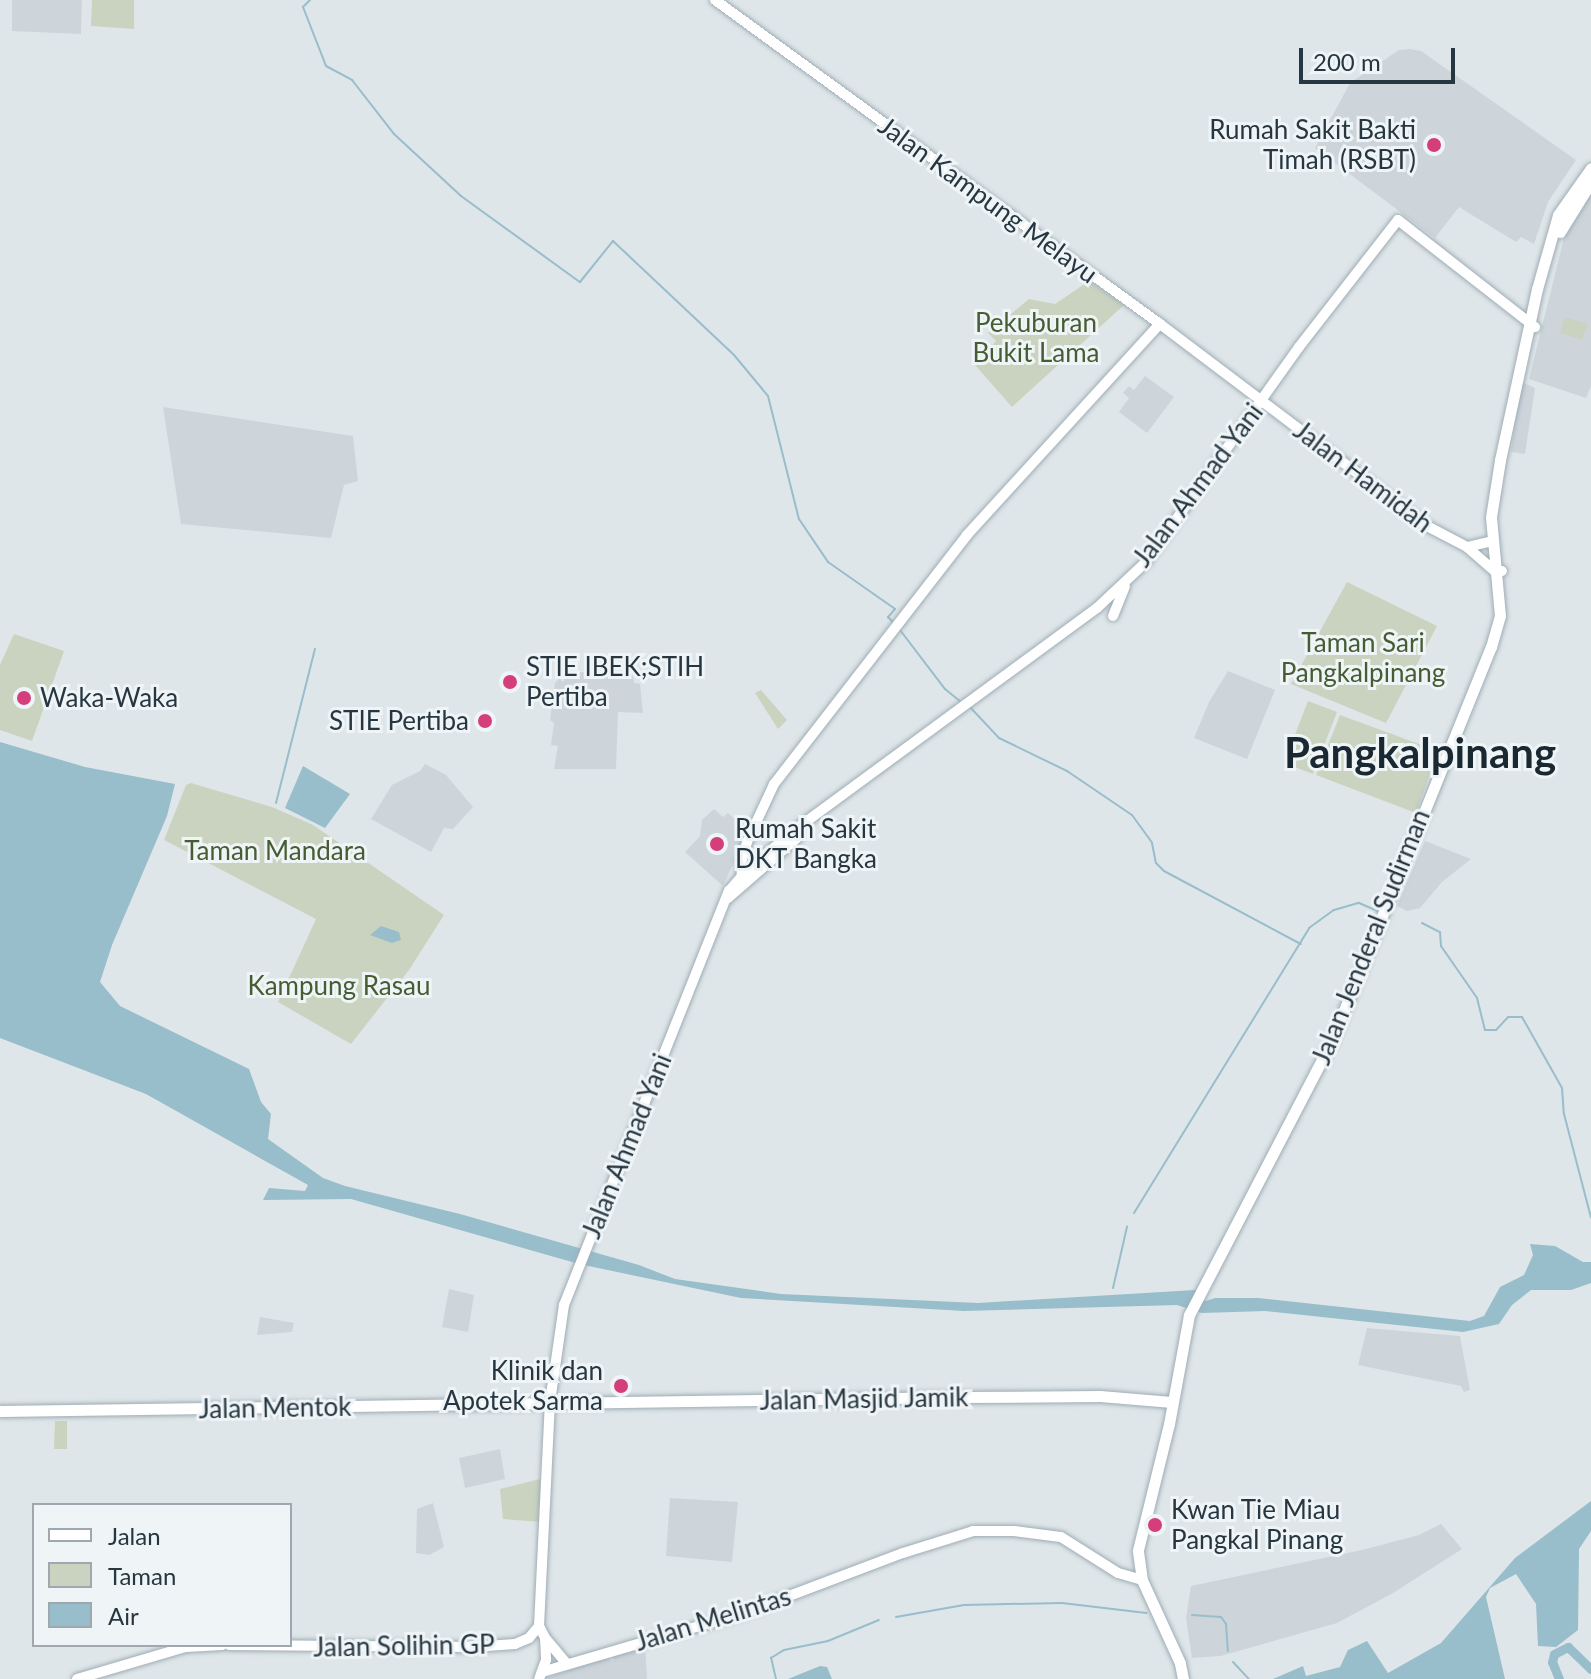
<!DOCTYPE html>
<html>
<head>
<meta charset="utf-8">
<style>
	body { margin:0 }
	#map { position:relative; width:1591px; height:1679px; overflow:hidden; background:#dfe6e9; font-family:Lato,sans-serif }
	div>[style] { position:absolute }
	.built>* { inset:0; background:#cdd5db }
	.green>* { inset:0; background:#cad3c0 }
	.water>* { inset:0; background:#98bdcb }
	.stream>* { height:2px; margin:-1px; padding:0 1px; transform-origin:1px; border-radius:1px; background:#98bdcb }
	.river>* { height:9px; margin:-4.5px; padding:0 4.5px; transform-origin:4.5px; border-radius:4.5px; background:#98bdcb }
	.roads { filter:drop-shadow(0 0 2px #9eadb5) drop-shadow(0 0 2px #9eadb5) }
	.major>* { height:10px; margin:-5px; padding:0 5px; transform-origin:5px; border-radius:5px; background:#fff }
	.highway>* { height:11px; margin:-5.5px; padding:0 5.5px; transform-origin:5.5px; border-radius:5.5px; background:#fff }
	.dots>* { width:22px; height:22px; translate:-50% -50%; box-sizing:border-box; border:4px solid #eff4f7; border-radius:50% }
	span { translate:-50% -50%; white-space:nowrap; text-align:center; line-height:1.15; -webkit-text-stroke:6px #eff4f7; paint-order:stroke }
	.poi-label { font-size:26px; color:#273741 }
	.right { translate:-100% -50%; text-align:right }
	.left { translate:0 -50%; text-align:left }
	.street-label { font-size:26px; color:#273741 }
	.park-label { font-size:26px; color:#465d34 }
	.town-label { font-size:42px; color:#1a2832; font-weight:700 }
	.legend { position:absolute; left:32px; top:1503px; width:260px; height:144px; box-sizing:border-box; background:#eff4f7; border:2px solid #9fa8ae; margin:0; padding:10px 14px; list-style:none; font-size:24px; color:#273741 }
	.legend li { display:flex; align-items:center; gap:16px; height:40px }
	.legend b { width:40px; border:2px solid #9fa8ae }
	.scale { position:absolute; left:1299px; top:48px; width:156px; height:36px; box-sizing:border-box; border:4px solid #273741; border-top:0; padding-left:10px; font-size:24px; line-height:28px; white-space:nowrap; color:#273741; -webkit-text-stroke:6px #eff4f7; paint-order:stroke }
</style>
</head>
<body>
<div id="map">
	<div class="built">
		<i style="clip-path:polygon(12px 0,82px 0,81px 34px,12px 31px)"></i>
		<i style="clip-path:polygon(1410px 49px,1421px 51px,1576px 160px,1548px 202px,1534px 244px,1521px 237px,1516px 242px,1459px 207px,1435px 238px,1315px 148px,1350px 83px,1399px 50px)"></i>
		<i style="clip-path:polygon(1591px 190px,1591px 386px,1586px 398px,1529px 379px,1567px 226px)"></i>
		<i style="clip-path:polygon(1145px 376px,1174px 397px,1147px 433px,1119px 412px,1129px 398px,1123px 393px,1129px 386px,1134px 390px)"></i>
		<i style="clip-path:polygon(1521px 382px,1535px 388px,1525px 454px,1511px 452px)"></i>
		<i style="clip-path:polygon(163px 407px,353px 436px,358px 481px,344px 485px,331px 538px,181px 524px)"></i>
		<i style="clip-path:polygon(566px 671px,633px 676px,634px 683px,640px 684px,643px 713px,618px 712px,616px 769px,554px 769px,558px 746px,551px 745px,554px 723px,550px 720px,555px 683px,560px 678px,563px 683px)"></i>
		<i style="clip-path:polygon(1228px 671px,1275px 690px,1247px 759px,1194px 738px,1209px 702px)"></i>
		<i style="clip-path:polygon(425px 764px,446px 775px,473px 807px,453px 829px,444px 828px,431px 852px,371px 819px,392px 785px,420px 771px)"></i>
		<i style="clip-path:polygon(714px 809px,723px 817px,728px 813px,741px 825px,745px 821px,750px 826px,723px 886px,685px 852px,700px 836px,702px 820px)"></i>
		<i style="clip-path:polygon(1425px 841px,1471px 859px,1442px 882px,1420px 908px,1407px 911px,1397px 906px)"></i>
		<i style="clip-path:polygon(449px 1289px,474px 1295px,468px 1332px,442px 1327px)"></i>
		<i style="clip-path:polygon(260px 1317px,294px 1323px,292px 1332px,257px 1335px)"></i>
		<i style="clip-path:polygon(1367px 1328px,1460px 1336px,1470px 1390px,1464px 1392px,1461px 1386px,1358px 1365px)"></i>
		<i style="clip-path:polygon(500px 1449px,505px 1479px,465px 1488px,459px 1458px)"></i>
		<i style="clip-path:polygon(670px 1498px,738px 1502px,732px 1562px,666px 1556px)"></i>
		<i style="clip-path:polygon(433px 1503px,444px 1547px,429px 1555px,416px 1553px,417px 1509px)"></i>
		<i style="clip-path:polygon(1441px 1524px,1462px 1549px,1393px 1593px,1337px 1623px,1221px 1656px,1192px 1658px,1186px 1618px,1191px 1586px,1362px 1550px,1419px 1535px)"></i>
		<i style="clip-path:polygon(645px 1646px,647px 1679px,545px 1679px,609px 1656px,610px 1661px,614px 1660px,612px 1653px)"></i>
	</div>
	<div class="green">
		<i style="clip-path:polygon(92px 0,134px 0,134px 29px,91px 26px)"></i>
		<i style="clip-path:polygon(1089px 281px,1124px 305px,1012px 407px,975px 365px,996px 341px,988px 333px,1029px 299px,1055px 304px)"></i>
		<i style="clip-path:polygon(1565px 317px,1588px 324px,1582px 340px,1560px 333px)"></i>
		<i style="clip-path:polygon(1347px 582px,1437px 626px,1386px 723px,1291px 684px)"></i>
		<i style="clip-path:polygon(14px 634px,64px 651px,32px 741px,0 730px,0 665px)"></i>
		<i style="clip-path:polygon(761px 690px,787px 720px,778px 729px,755px 693px)"></i>
		<i style="clip-path:polygon(1308px 701px,1337px 712px,1313px 774px,1284px 763px)"></i>
		<i style="clip-path:polygon(1340px 715px,1438px 751px,1416px 813px,1316px 775px)"></i>
		<i style="clip-path:polygon(191px 783px,272px 807px,313px 825px,444px 915px,409px 970px,351px 1044px,278px 1002px,316px 919px,164px 840px,186px 785px)"></i>
		<i style="clip-path:polygon(55px 1421px,67px 1421px,67px 1449px,54px 1449px)"></i>
		<i style="clip-path:polygon(540px 1479px,542px 1522px,503px 1519px,500px 1489px)"></i>
	</div>
	<div class="water">
		<i style="clip-path:polygon(0 742px,85px 767px,175px 784px,167px 816px,112px 945px,100px 982px,120px 1006px,249px 1069px,261px 1102px,271px 1114px,268px 1139px,323px 1178px,345px 1186px,460px 1214px,639px 1265px,675px 1279px,781px 1294px,978px 1303px,1195px 1290px,1201px 1300px,1206px 1301px,1215px 1298px,1258px 1298px,1470px 1321px,1484px 1316px,1500px 1287px,1524px 1275px,1533px 1255px,1530px 1244px,1555px 1246px,1583px 1262px,1591px 1262px,1591px 1283px,1571px 1290px,1531px 1290px,1512px 1305px,1499px 1324px,1463px 1332px,1265px 1311px,1202px 1313px,1177px 1305px,964px 1311px,741px 1298px,579px 1264px,351px 1199px,263px 1200px,269px 1188px,305px 1191px,308px 1185px,146px 1094px,0 1038px)"></i>
		<i style="clip-path:polygon(303px 766px,350px 794px,325px 828px,285px 808px)"></i>
		<i style="clip-path:polygon(381px 926px,399px 932px,401px 940px,392px 943px,370px 935px)"></i>
		<i style="clip-path:polygon(1591px 1501px,1591px 1531px,1579px 1549px,1578px 1630px,1556px 1647px,1538px 1646px,1536px 1604px,1516px 1574px,1490px 1588px,1486px 1597px,1505px 1679px,1273px 1679px,1303px 1666px,1306px 1676px,1340px 1667px,1348px 1650px,1367px 1641px,1388px 1673px,1441px 1643px,1515px 1558px)"></i>
		<i style="clip-path:polygon(820px 1666px,827px 1667px,832px 1679px,788px 1679px)"></i>
	</div>
	<div class="stream">
		<i style="left:310px;top:0;width:10px;rotate:135deg"></i>
		<i style="left:303px;top:7px;width:63px;rotate:68.7deg"></i>
		<i style="left:326px;top:66px;width:30px;rotate:28deg"></i>
		<i style="left:352px;top:80px;width:68px;rotate:52.1deg"></i>
		<i style="left:394px;top:134px;width:91px;rotate:42.8deg"></i>
		<i style="left:461px;top:196px;width:147px;rotate:35.9deg"></i>
		<i style="left:580px;top:282px;width:53px;rotate:-51.2deg"></i>
		<i style="left:613px;top:241px;width:166px;rotate:43.3deg"></i>
		<i style="left:734px;top:355px;width:53px;rotate:50.3deg"></i>
		<i style="left:768px;top:396px;width:127px;rotate:75.9deg"></i>
		<i style="left:799px;top:519px;width:52px;rotate:56deg"></i>
		<i style="left:828px;top:562px;width:82px;rotate:35deg"></i>
		<i style="left:895px;top:609px;width:11px;rotate:131deg"></i>
		<i style="left:888px;top:617px;width:7px;rotate:45deg"></i>
		<i style="left:900px;top:630px;width:74px;rotate:52.7deg"></i>
		<i style="left:945px;top:689px;width:19px;rotate:39deg"></i>
		<i style="left:969px;top:706px;width:44px;rotate:46.8deg"></i>
		<i style="left:999px;top:738px;width:76px;rotate:25.9deg"></i>
		<i style="left:1067px;top:771px;width:78px;rotate:34.1deg"></i>
		<i style="left:1132px;top:815px;width:34px;rotate:54deg"></i>
		<i style="left:1152px;top:843px;width:20px;rotate:79deg"></i>
		<i style="left:1156px;top:863px;width:11px;rotate:45deg"></i>
		<i style="left:1164px;top:871px;width:155px;rotate:28.1deg"></i>
		<i style="left:276px;top:803px;width:159px;rotate:-75.8deg"></i>
		<i style="left:1422px;top:923px;width:20px;rotate:27deg"></i>
		<i style="left:1440px;top:932px;width:14px;rotate:86deg"></i>
		<i style="left:1441px;top:946px;width:63px;rotate:55.3deg"></i>
		<i style="left:1477px;top:998px;width:33px;rotate:76deg"></i>
		<i style="left:1485px;top:1030px;width:11px"></i>
		<i style="left:1496px;top:1030px;width:18px;rotate:-47deg"></i>
		<i style="left:1508px;top:1017px;width:14px"></i>
		<i style="left:1522px;top:1017px;width:81px;rotate:60.6deg"></i>
		<i style="left:1562px;top:1088px;width:26px;rotate:86deg"></i>
		<i style="left:1564px;top:1114px;width:107px;rotate:75.4deg"></i>
		<i style="left:1134px;top:1213px;width:334px;rotate:-58.4deg"></i>
		<i style="left:1309px;top:928px;width:31px;rotate:-36deg"></i>
		<i style="left:1334px;top:910px;width:26px;rotate:-16deg"></i>
		<i style="left:1359px;top:903px;width:21px;rotate:23deg"></i>
		<i style="left:1113px;top:1288px;width:63px;rotate:-77.1deg"></i>
		<i style="left:1192px;top:1615px;width:29px;rotate:4deg"></i>
		<i style="left:1221px;top:1617px;width:9px;rotate:54deg"></i>
		<i style="left:1226px;top:1624px;width:27px;rotate:86deg"></i>
		<i style="left:896px;top:1617px;width:69px;rotate:-10deg"></i>
		<i style="left:964px;top:1605px;width:98px;rotate:-1.2deg"></i>
		<i style="left:1062px;top:1603px;width:85px;rotate:6.8deg"></i>
		<i style="left:1233px;top:1662px;width:23px;rotate:47deg"></i>
		<i style="left:776px;top:1679px;width:22px;rotate:-103deg"></i>
		<i style="left:771px;top:1658px;width:15px;rotate:-32deg"></i>
		<i style="left:784px;top:1650px;width:45px;rotate:-11.6deg"></i>
		<i style="left:828px;top:1641px;width:55px;rotate:-22.4deg"></i>
	</div>
	<div class="river">
		<i style="left:1559px;top:1679px;width:18px;rotate:-112deg"></i>
		<i style="left:1552px;top:1662px;width:8px;rotate:-76deg"></i>
		<i style="left:1554px;top:1654px;width:16px;rotate:-27deg"></i>
		<i style="left:1568px;top:1647px;width:32px;rotate:44deg"></i>
	</div>
	<div class="roads">
		<div class="major">
			<i style="left:715px;top:0;width:550px;rotate:36.06deg"></i>
			<i style="left:1160px;top:324px;width:335px;rotate:37.1deg"></i>
			<i style="left:1427px;top:526px;width:45px;rotate:27.7deg"></i>
			<i style="left:1467px;top:547px;width:38px;rotate:41deg"></i>
			<i style="left:1496px;top:572px;width:6px;rotate:-9deg"></i>
			<i style="left:1467px;top:547px;width:26px;rotate:-13deg"></i>
			<i style="left:1113px;top:616px;width:32px;rotate:-68deg"></i>
			<i style="left:742px;top:877px;width:14px;rotate:-94deg"></i>
			<i style="left:741px;top:863px;width:22px;rotate:-74deg"></i>
			<i style="left:747px;top:842px;width:64px;rotate:-65deg"></i>
			<i style="left:774px;top:784px;width:315px;rotate:-52.2deg"></i>
			<i style="left:967px;top:535px;width:286px;rotate:-47.6deg"></i>
			<i style="left:728px;top:898px;width:93px;rotate:-41.1deg"></i>
			<i style="left:539px;top:1626px;width:13px;rotate:63deg"></i>
			<i style="left:545px;top:1638px;width:22px;rotate:87deg"></i>
			<i style="left:546px;top:1660px;width:20px;rotate:110deg"></i>
			<i style="left:546px;top:1639px;width:33px;rotate:50deg"></i>
			<i style="left:229px;top:1645px;width:243px;rotate:0.5deg"></i>
			<i style="left:472px;top:1647px;width:43px;rotate:-4deg"></i>
			<i style="left:515px;top:1644px;width:15px;rotate:-23deg"></i>
			<i style="left:529px;top:1638px;width:16px;rotate:-50deg"></i>
			<i style="left:539px;top:1626px;width:224px;rotate:-87.2deg"></i>
			<i style="left:550px;top:1402px;width:98px;rotate:-81.8deg"></i>
			<i style="left:564px;top:1305px;width:446px;rotate:-68.3deg"></i>
			<i style="left:729px;top:891px;width:29px;rotate:-49deg"></i>
			<i style="left:748px;top:869px;width:67px;rotate:-39.6deg"></i>
			<i style="left:800px;top:826px;width:368px;rotate:-36.3deg"></i>
			<i style="left:1097px;top:608px;width:66px;rotate:-43.2deg"></i>
			<i style="left:1145px;top:563px;width:265px;rotate:-54.5deg"></i>
			<i style="left:1299px;top:347px;width:161px;rotate:-52.1deg"></i>
			<i style="left:1398px;top:220px;width:174px;rotate:38deg"></i>
			<i style="left:542px;top:1672px;width:210px;rotate:-16.3deg"></i>
			<i style="left:744px;top:1613px;width:170px;rotate:-20.7deg"></i>
			<i style="left:903px;top:1553px;width:73px;rotate:-17.4deg"></i>
			<i style="left:973px;top:1531px;width:41px"></i>
			<i style="left:1014px;top:1531px;width:47px;rotate:7.3deg"></i>
			<i style="left:1061px;top:1537px;width:67px;rotate:32.3deg"></i>
			<i style="left:1118px;top:1573px;width:25px;rotate:16deg"></i>
			<i style="left:77px;top:1679px;width:114px;rotate:-16.4deg"></i>
			<i style="left:186px;top:1647px;width:36px;rotate:-3deg"></i>
		</div>
		<div class="highway">
			<i style="left:1560px;top:232px;width:59px;rotate:-58.2deg"></i>
			<i style="left:0;top:1411px;width:962px;rotate:-0.83deg"></i>
			<i style="left:962px;top:1397px;width:138px;rotate:-0.4deg"></i>
			<i style="left:1100px;top:1396px;width:72px;rotate:4.8deg"></i>
			<i style="left:1183px;top:1679px;width:16px;rotate:-101deg"></i>
			<i style="left:1180px;top:1663px;width:91px;rotate:-114.6deg"></i>
			<i style="left:1142px;top:1580px;width:30px;rotate:-98deg"></i>
			<i style="left:1138px;top:1550px;width:130px;rotate:-76.2deg"></i>
			<i style="left:1169px;top:1424px;width:111px;rotate:-79.6deg"></i>
			<i style="left:1189px;top:1315px;width:310px;rotate:-62.5deg"></i>
			<i style="left:1332px;top:1040px;width:424px;rotate:-68deg"></i>
			<i style="left:1491px;top:647px;width:32px;rotate:-74deg"></i>
			<i style="left:1500px;top:616px;width:99px;rotate:-95.2deg"></i>
			<i style="left:1491px;top:517px;width:58px;rotate:-81deg"></i>
			<i style="left:1500px;top:460px;width:175px;rotate:-77.8deg"></i>
			<i style="left:1537px;top:289px;width:77px;rotate:-74.2deg"></i>
			<i style="left:1558px;top:215px;width:57px;rotate:-54.9deg"></i>
		</div>
	</div>
	<div class="dots">
		<i style="left:1434px;top:145px;background:#d43e7a"></i>
		<i style="left:510px;top:682px;background:#d43e7a"></i>
		<i style="left:24px;top:698px;background:#d43e7a"></i>
		<i style="left:485px;top:721px;background:#d43e7a"></i>
		<i style="left:717px;top:844px;background:#d43e7a"></i>
		<i style="left:621px;top:1386px;background:#d43e7a"></i>
		<i style="left:1155px;top:1525px;background:#d43e7a"></i>
	</div>
	<div class="poi-label">
		<span class="right" style="left:1416px;top:145px">Rumah Sakit Bakti<br>Timah (RSBT)</span>
		<span class="left" style="left:526px;top:682px">STIE IBEK;STIH<br>Pertiba</span>
		<span class="left" style="left:40px;top:698px">Waka-Waka</span>
		<span class="right" style="left:469px;top:721px">STIE Pertiba</span>
		<span class="left" style="left:735px;top:844px">Rumah Sakit<br>DKT Bangka</span>
		<span class="right" style="left:603px;top:1386px">Klinik dan<br>Apotek Sarma</span>
		<span class="left" style="left:1171px;top:1525px">Kwan Tie Miau<br>Pangkal Pinang</span>
	</div>
	<div class="street-label">
		<span style="left:988px;top:200px;rotate:36deg">Jalan Kampung Melayu</span>
		<span style="left:1363px;top:477px;rotate:37deg">Jalan Hamidah</span>
		<span style="left:1198px;top:485px;rotate:-53deg">Jalan Ahmad Yani</span>
		<span style="left:1371px;top:937px;rotate:-68deg">Jalan Jenderal Sudirman</span>
		<span style="left:627px;top:1146px;rotate:-68deg">Jalan Ahmad Yani</span>
		<span style="left:864px;top:1399px;rotate:-1deg">Jalan Masjid Jamik</span>
		<span style="left:275px;top:1408px;rotate:-1deg">Jalan Mentok</span>
		<span style="left:713px;top:1619px;rotate:-17deg">Jalan Melintas</span>
		<span style="left:404px;top:1646px;rotate:-1deg">Jalan Solihin GP</span>
	</div>
	<div class="park-label">
		<span style="left:1036px;top:338px">Pekuburan<br>Bukit Lama</span>
		<span style="left:1363px;top:658px">Taman Sari<br>Pangkalpinang</span>
		<span style="left:275px;top:851px">Taman Mandara</span>
		<span style="left:339px;top:986px">Kampung Rasau</span>
	</div>
	<div class="town-label">
		<span style="left:1420px;top:752px">Pangkalpinang</span>
	</div>
	<ul class="legend">
	<li><b style="height:10px;background:#fff"></b>Jalan</li>
	<li><b style="height:22px;background:#cad3c0"></b>Taman</li>
	<li><b style="height:22px;background:#98bdcb"></b>Air</li>
	</ul>
	<div class="scale">200 m</div>
</div>
</body>
</html>
